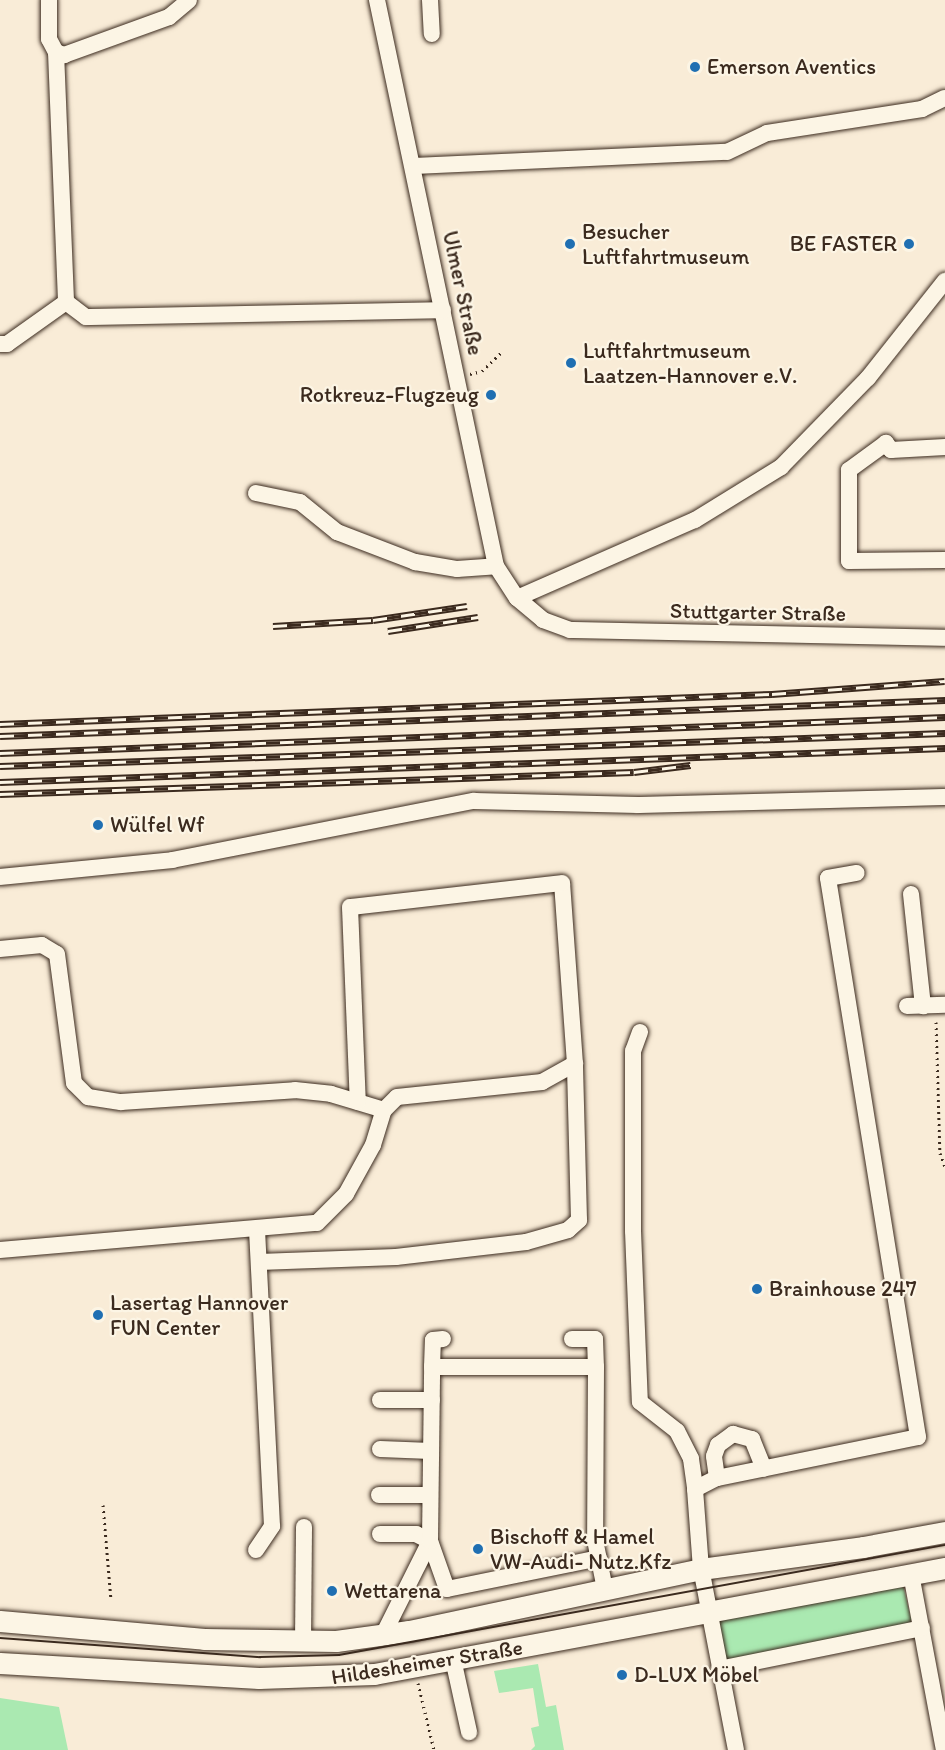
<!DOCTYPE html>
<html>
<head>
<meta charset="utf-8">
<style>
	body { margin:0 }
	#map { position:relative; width:945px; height:1750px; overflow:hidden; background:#f9ecd7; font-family:Itim,sans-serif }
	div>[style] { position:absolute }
	.green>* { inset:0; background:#aae9b1 }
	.path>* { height:3px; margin-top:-1.5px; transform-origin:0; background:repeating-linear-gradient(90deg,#3b2a1e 0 1.5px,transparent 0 6px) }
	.roads { filter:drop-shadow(0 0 2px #3b2a1e) drop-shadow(0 0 2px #3b2a1e) }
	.minor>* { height:16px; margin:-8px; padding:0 8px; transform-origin:8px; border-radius:8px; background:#fcf5e5 }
	.major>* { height:21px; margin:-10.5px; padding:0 10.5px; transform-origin:10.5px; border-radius:10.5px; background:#fcf5e5 }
	.tram>* { height:1.5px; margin:-0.75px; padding:0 0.75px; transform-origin:0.75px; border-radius:0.75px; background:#3b2a1e }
	.rail>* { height:7px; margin-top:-3.5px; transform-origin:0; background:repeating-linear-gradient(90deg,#fcf5e5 0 14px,#3b2a1e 0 28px); box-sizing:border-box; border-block:2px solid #3b2a1e }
	.dots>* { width:16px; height:16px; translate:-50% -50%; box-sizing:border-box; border:3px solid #fcf5e5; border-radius:50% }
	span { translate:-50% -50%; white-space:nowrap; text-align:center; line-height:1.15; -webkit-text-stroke:4.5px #fcf5e5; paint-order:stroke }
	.poi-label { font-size:22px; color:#3b2a1e }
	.left { translate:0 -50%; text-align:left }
	.right { translate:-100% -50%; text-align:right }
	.street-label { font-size:22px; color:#3b2a1e }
</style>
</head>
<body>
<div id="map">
	<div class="green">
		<i style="clip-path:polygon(902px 1581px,913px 1627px,722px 1664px,714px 1617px)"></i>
		<i style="clip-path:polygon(538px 1664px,546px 1707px,556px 1705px,564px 1750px,531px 1750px,535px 1746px,531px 1728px,539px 1726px,533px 1688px,499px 1693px,494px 1671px)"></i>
		<i style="clip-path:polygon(0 1698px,59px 1707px,68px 1750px,0 1750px)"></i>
	</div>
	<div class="path">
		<i style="left:470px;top:374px;width:12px;rotate:-14deg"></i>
		<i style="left:482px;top:371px;width:29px;rotate:-44deg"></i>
		<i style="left:936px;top:1022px;width:131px;rotate:88.3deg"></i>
		<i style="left:940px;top:1153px;width:15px;rotate:70deg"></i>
		<i style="left:103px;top:1505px;width:95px;rotate:85.2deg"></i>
		<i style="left:418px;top:1683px;width:69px;rotate:76.6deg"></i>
	</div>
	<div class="roads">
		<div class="minor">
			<i style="left:49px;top:0;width:39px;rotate:90deg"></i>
			<i style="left:49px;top:39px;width:15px;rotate:62deg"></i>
			<i style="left:56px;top:52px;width:9px;rotate:21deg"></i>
			<i style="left:64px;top:55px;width:112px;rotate:-19.9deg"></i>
			<i style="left:169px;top:17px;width:26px;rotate:-40deg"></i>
			<i style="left:377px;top:0;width:578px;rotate:78.13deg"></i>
			<i style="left:496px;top:566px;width:38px;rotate:57deg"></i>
			<i style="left:517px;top:598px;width:34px;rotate:40deg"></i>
			<i style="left:543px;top:620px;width:29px;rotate:20deg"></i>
			<i style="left:570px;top:630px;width:375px;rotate:1.2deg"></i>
			<i style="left:430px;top:0;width:34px;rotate:87deg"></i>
			<i style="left:56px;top:52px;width:250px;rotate:87.7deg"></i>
			<i style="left:66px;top:302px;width:25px;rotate:37deg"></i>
			<i style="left:86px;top:317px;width:357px;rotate:-1.1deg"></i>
			<i style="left:414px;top:166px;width:313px;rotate:-2.6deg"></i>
			<i style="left:727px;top:152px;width:44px;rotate:-25.4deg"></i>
			<i style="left:767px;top:133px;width:157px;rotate:-8.8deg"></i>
			<i style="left:922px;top:109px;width:25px;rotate:-26deg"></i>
			<i style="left:0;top:344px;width:7px"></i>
			<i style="left:7px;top:344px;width:72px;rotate:-35.4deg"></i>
			<i style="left:945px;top:447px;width:54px;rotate:176.8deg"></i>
			<i style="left:891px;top:450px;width:9px;rotate:-126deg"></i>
			<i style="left:886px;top:443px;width:46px;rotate:143.9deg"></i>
			<i style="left:849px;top:470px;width:91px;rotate:90deg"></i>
			<i style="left:849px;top:561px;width:96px;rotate:-0.6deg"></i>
			<i style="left:256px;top:493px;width:45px;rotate:11.6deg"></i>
			<i style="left:300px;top:502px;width:48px;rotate:39deg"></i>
			<i style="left:337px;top:532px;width:84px;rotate:21deg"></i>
			<i style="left:415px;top:562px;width:43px;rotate:9.5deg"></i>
			<i style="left:457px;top:569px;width:39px;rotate:-4deg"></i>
			<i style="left:517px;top:598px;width:194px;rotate:-23.7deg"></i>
			<i style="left:695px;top:520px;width:101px;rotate:-31.6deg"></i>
			<i style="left:781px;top:467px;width:124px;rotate:-45.7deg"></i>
			<i style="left:868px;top:378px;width:124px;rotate:-51.6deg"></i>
			<i style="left:0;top:877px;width:173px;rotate:-5.6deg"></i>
			<i style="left:172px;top:860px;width:308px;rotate:-11.1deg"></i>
			<i style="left:474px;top:801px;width:164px;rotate:1.4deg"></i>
			<i style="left:638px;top:805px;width:307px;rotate:-1.5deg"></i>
			<i style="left:911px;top:894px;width:113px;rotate:83.9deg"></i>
			<i style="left:0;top:949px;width:42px;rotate:-5.4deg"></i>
			<i style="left:42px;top:945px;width:17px;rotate:31deg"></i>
			<i style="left:57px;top:954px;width:130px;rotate:82.5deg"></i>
			<i style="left:74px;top:1083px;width:20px;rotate:45deg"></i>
			<i style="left:88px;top:1097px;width:33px;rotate:9deg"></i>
			<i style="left:121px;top:1102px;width:174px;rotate:-3.9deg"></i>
			<i style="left:295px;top:1090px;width:36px;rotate:6deg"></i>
			<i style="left:331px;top:1094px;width:55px;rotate:16.8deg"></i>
			<i style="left:907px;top:1006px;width:38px;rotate:-2deg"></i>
			<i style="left:640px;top:1032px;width:20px;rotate:110deg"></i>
			<i style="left:633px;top:1051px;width:180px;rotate:90deg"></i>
			<i style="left:633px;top:1231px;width:171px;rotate:87.7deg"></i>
			<i style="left:640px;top:1402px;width:47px;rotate:38.1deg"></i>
			<i style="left:677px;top:1431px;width:31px;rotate:63deg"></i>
			<i style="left:691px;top:1459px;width:30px;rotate:82deg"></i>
			<i style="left:0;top:1250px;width:318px;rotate:-4.9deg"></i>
			<i style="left:317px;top:1223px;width:41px;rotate:-45deg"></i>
			<i style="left:346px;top:1194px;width:56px;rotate:-61.1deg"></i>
			<i style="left:373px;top:1145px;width:37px;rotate:-73deg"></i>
			<i style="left:384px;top:1110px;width:18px;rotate:-45deg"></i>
			<i style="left:397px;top:1097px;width:146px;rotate:-5.9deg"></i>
			<i style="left:542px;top:1082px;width:38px;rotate:-29deg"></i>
			<i style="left:259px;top:1262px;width:137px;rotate:-2.1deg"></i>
			<i style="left:396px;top:1257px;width:131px;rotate:-6.6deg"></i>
			<i style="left:526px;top:1242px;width:44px;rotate:-15.9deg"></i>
			<i style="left:568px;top:1230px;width:15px;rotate:-42deg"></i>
			<i style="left:579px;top:1220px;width:156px;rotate:-91.5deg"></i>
			<i style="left:575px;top:1064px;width:181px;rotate:-94.1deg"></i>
			<i style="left:562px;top:883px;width:213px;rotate:173.5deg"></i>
			<i style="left:350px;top:907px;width:195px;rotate:87.7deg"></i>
			<i style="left:572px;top:1339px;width:23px"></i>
			<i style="left:595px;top:1339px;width:28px;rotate:88deg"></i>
			<i style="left:432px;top:1367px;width:27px;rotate:-88deg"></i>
			<i style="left:433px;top:1340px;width:10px;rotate:-6deg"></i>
			<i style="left:380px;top:1400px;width:52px"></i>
			<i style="left:380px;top:1449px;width:51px;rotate:2.2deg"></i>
			<i style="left:717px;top:1478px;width:22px;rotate:-98deg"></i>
			<i style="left:714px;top:1456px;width:12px;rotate:-70deg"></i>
			<i style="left:718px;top:1445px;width:19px;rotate:-36deg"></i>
			<i style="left:733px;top:1434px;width:20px;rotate:15deg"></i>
			<i style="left:752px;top:1439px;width:32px;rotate:68deg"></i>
			<i style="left:379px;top:1495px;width:51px"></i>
			<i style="left:380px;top:1534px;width:36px"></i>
			<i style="left:416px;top:1534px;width:16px;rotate:27deg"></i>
			<i style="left:430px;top:1541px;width:51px;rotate:70.5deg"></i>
			<i style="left:447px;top:1589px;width:155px;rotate:-11.5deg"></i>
			<i style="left:256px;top:1550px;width:29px;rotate:-56deg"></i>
			<i style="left:272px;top:1526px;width:296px;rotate:-92.9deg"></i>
			<i style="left:911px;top:1574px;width:179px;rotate:79.4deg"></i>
			<i style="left:383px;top:1635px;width:105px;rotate:-63.4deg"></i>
			<i style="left:430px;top:1541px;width:174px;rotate:-89.3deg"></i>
			<i style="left:432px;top:1367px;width:164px"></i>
			<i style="left:596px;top:1367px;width:173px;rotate:90.3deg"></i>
			<i style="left:595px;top:1540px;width:50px;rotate:78.5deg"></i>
			<i style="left:303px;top:1643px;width:116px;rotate:-89.5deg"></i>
			<i style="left:453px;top:1659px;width:75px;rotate:77.6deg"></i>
			<i style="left:719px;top:1669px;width:207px;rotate:-11.4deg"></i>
			<i style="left:736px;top:1750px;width:184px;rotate:-100.9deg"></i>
			<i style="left:701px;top:1569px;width:80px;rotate:-94.3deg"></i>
			<i style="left:695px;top:1489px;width:25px;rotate:-27deg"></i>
			<i style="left:717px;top:1478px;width:205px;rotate:-11.5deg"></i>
			<i style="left:918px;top:1437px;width:566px;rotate:-99.15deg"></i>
			<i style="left:828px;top:878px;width:29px;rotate:-10deg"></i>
		</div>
		<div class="major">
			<i style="left:0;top:1621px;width:205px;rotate:5deg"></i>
			<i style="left:204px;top:1639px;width:132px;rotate:0.9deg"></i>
			<i style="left:336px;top:1641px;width:74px;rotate:-7.8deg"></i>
			<i style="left:409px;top:1631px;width:299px;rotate:-12deg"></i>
			<i style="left:701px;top:1569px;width:163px;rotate:-7.7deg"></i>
			<i style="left:863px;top:1547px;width:83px;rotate:-10.4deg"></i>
			<i style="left:0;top:1663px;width:259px;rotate:3.3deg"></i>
			<i style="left:259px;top:1678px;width:115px;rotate:-2deg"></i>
			<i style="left:374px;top:1674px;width:581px;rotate:-10.52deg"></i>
		</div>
	</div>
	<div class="tram">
		<i style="left:0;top:1638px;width:261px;rotate:4.2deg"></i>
		<i style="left:260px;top:1657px;width:79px;rotate:-1.5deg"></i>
		<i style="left:339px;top:1655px;width:616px;rotate:-10.29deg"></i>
	</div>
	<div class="rail">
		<i style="left:273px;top:626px;width:100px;rotate:-3.4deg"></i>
		<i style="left:373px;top:620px;width:95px;rotate:-8.5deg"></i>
		<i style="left:388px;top:631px;width:91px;rotate:-8.8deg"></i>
		<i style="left:0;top:724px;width:773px;rotate:-2.23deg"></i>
		<i style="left:772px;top:694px;width:173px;rotate:-4.3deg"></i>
		<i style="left:0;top:736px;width:946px;rotate:-2.18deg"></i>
		<i style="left:0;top:753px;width:946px;rotate:-2.18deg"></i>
		<i style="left:0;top:766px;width:946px;rotate:-2deg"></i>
		<i style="left:0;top:782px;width:946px;rotate:-2.06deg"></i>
		<i style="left:0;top:794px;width:634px;rotate:-1.99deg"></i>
		<i style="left:634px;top:772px;width:57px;rotate:-7deg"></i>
	</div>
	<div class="dots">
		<i style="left:695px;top:67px;background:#1f6fb2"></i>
		<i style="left:570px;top:244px;background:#1f6fb2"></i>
		<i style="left:909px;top:244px;background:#1f6fb2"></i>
		<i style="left:571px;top:363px;background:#1f6fb2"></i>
		<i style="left:491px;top:395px;background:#1f6fb2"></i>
		<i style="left:98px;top:825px;background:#1f6fb2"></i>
		<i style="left:757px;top:1289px;background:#1f6fb2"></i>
		<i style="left:98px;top:1315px;background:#1f6fb2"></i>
		<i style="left:478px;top:1549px;background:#1f6fb2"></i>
		<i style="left:332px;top:1591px;background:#1f6fb2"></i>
		<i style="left:622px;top:1675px;background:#1f6fb2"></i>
	</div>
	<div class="poi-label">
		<span class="left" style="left:707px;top:67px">Emerson Aventics</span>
		<span class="left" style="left:582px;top:244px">Besucher<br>Luftfahrtmuseum</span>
		<span class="right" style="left:897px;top:244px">BE FASTER</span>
		<span class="left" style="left:583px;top:363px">Luftfahrtmuseum<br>Laatzen-Hannover e.V.</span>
		<span class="right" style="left:479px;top:395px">Rotkreuz-Flugzeug</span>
		<span class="left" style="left:110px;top:825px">Wülfel Wf</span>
		<span class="left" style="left:769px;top:1289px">Brainhouse 247</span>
		<span class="left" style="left:110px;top:1315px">Lasertag Hannover<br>FUN Center</span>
		<span class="left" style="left:490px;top:1549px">Bischoff &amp; Hamel<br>VW-Audi- Nutz.Kfz</span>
		<span class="left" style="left:344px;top:1591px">Wettarena</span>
		<span class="left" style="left:634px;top:1675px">D-LUX Möbel</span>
	</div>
	<div class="street-label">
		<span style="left:463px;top:293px;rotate:78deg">Ulmer Straße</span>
		<span style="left:758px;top:612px;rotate:1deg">Stuttgarter Straße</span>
		<span style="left:427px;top:1662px;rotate:-9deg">Hildesheimer Straße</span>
	</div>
</div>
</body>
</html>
